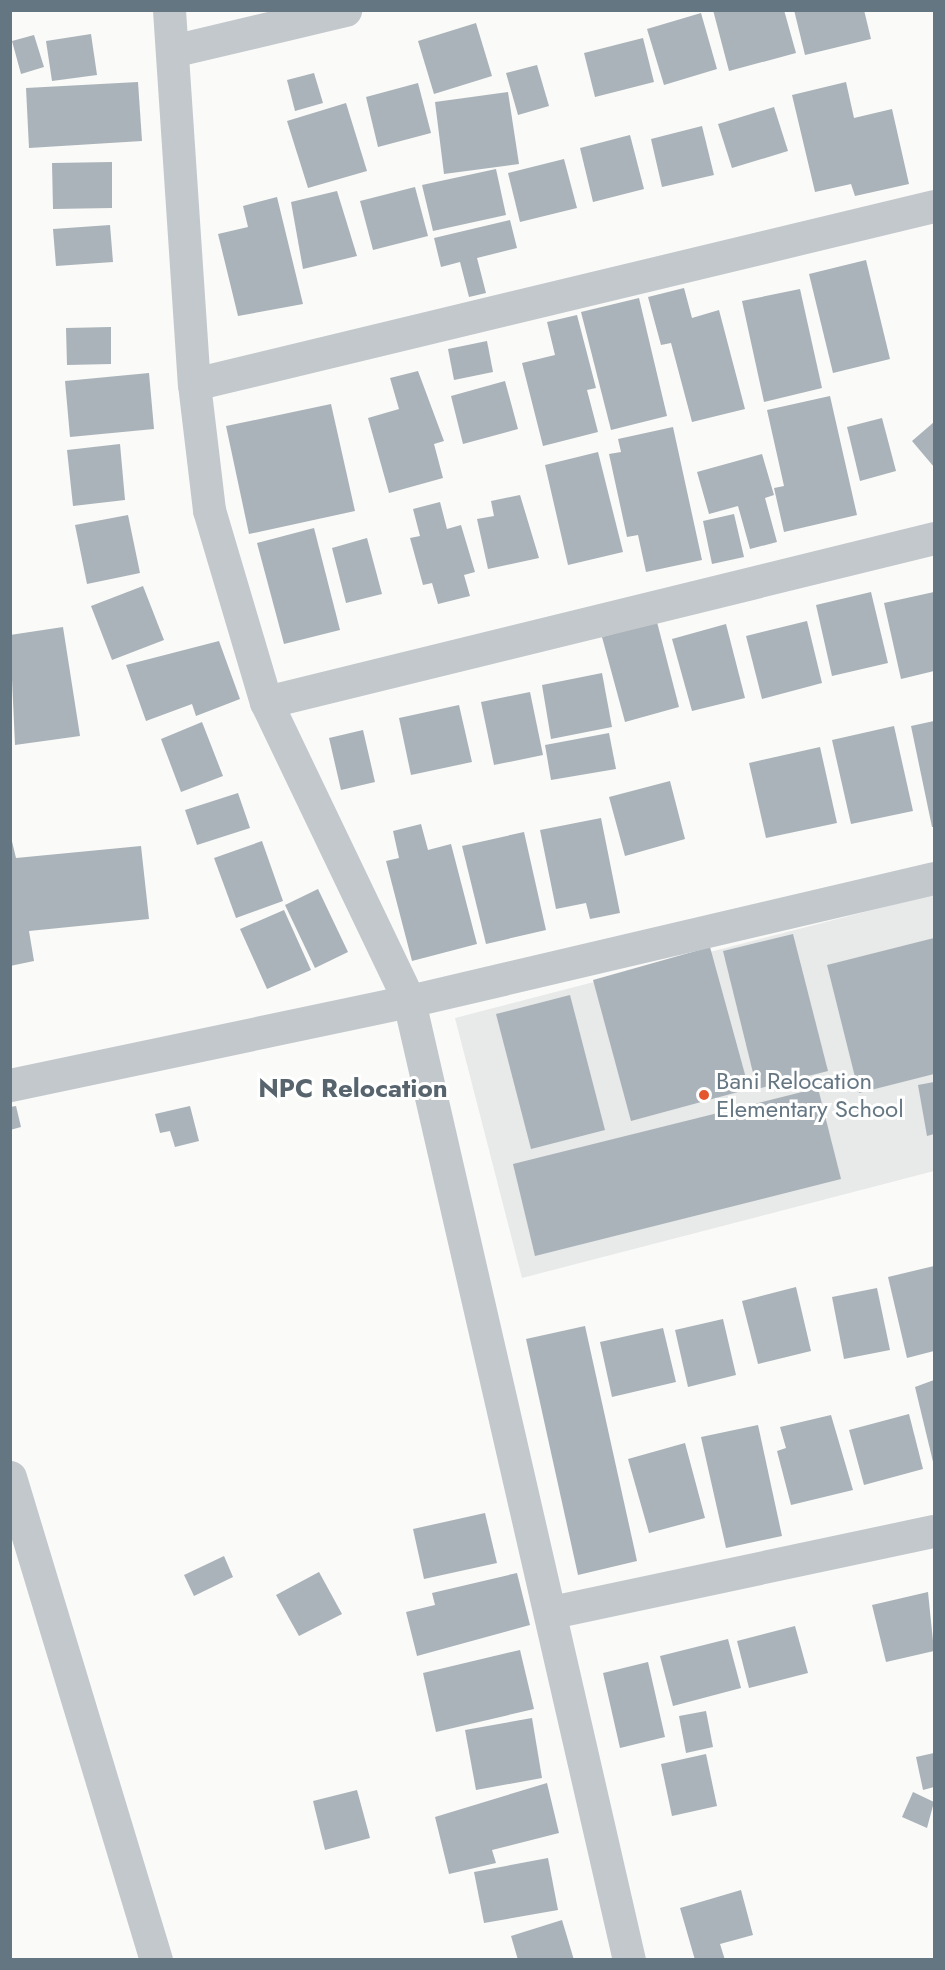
<!DOCTYPE html>
<html>
<head>
<meta charset="utf-8">
<style>
	body { margin:0 }
	#map { position:relative; width:945px; height:1970px; overflow:hidden; background:#fafaf8; font-family:Jost,sans-serif }
	div>[style] { position:absolute }
	.built>* { inset:0; background:#e8e9e9 }
	.building>* { inset:0; background:#aab3b9 }
	.minor>* { height:33px; margin:-16.5px; padding:0 16.5px; transform-origin:16.5px; border-radius:16.5px; background:#c3c8cc }
	.tertiary>* { height:33px; margin:-16.5px; padding:0 16.5px; transform-origin:16.5px; border-radius:16.5px; background:#c3c8cc }
	.dots>* { width:16px; height:16px; translate:-50% -50%; box-sizing:border-box; border:3px solid #fff; border-radius:50% }
	span { translate:-50% -50%; white-space:nowrap; text-align:center; line-height:1.15; -webkit-text-stroke:6px #fff; paint-order:stroke }
	.poi-label { font-size:24px; color:#657683 }
	.left { translate:0 -50%; text-align:left }
	.neighbourhood-label { font-size:26px; color:#57646e; font-weight:700 }
	.frame { position:absolute; inset:0; border:12px solid #657683; pointer-events:none }
</style>
</head>
<body>
<div id="map">
	<div class="built">
		<i style="clip-path:polygon(934px 894px,934px 1171px,522px 1278px,455px 1018px)"></i>
	</div>
	<div class="building">
		<i style="clip-path:polygon(713px 10px,784px 10px,796px 53px,729px 71px)"></i>
		<i style="clip-path:polygon(794px 10px,864px 10px,871px 39px,805px 55px)"></i>
		<i style="clip-path:polygon(701px 13px,717px 69px,664px 85px,647px 29px)"></i>
		<i style="clip-path:polygon(476px 23px,492px 76px,434px 94px,418px 41px)"></i>
		<i style="clip-path:polygon(91px 34px,97px 75px,52px 81px,46px 41px)"></i>
		<i style="clip-path:polygon(34px 35px,44px 67px,21px 74px,12px 41px)"></i>
		<i style="clip-path:polygon(643px 38px,654px 82px,595px 97px,584px 53px)"></i>
		<i style="clip-path:polygon(537px 65px,549px 106px,518px 115px,506px 73px)"></i>
		<i style="clip-path:polygon(314px 73px,323px 103px,295px 111px,287px 80px)"></i>
		<i style="clip-path:polygon(138px 82px,142px 141px,29px 148px,26px 88px)"></i>
		<i style="clip-path:polygon(846px 82px,854px 118px,892px 109px,909px 184px,855px 196px,851px 184px,815px 192px,792px 95px)"></i>
		<i style="clip-path:polygon(418px 83px,431px 133px,378px 147px,366px 97px)"></i>
		<i style="clip-path:polygon(508px 92px,519px 164px,444px 174px,435px 102px)"></i>
		<i style="clip-path:polygon(346px 103px,367px 171px,308px 188px,287px 121px)"></i>
		<i style="clip-path:polygon(774px 107px,788px 151px,732px 168px,718px 124px)"></i>
		<i style="clip-path:polygon(702px 126px,714px 175px,662px 187px,651px 139px)"></i>
		<i style="clip-path:polygon(630px 135px,644px 189px,593px 202px,580px 148px)"></i>
		<i style="clip-path:polygon(564px 159px,577px 208px,520px 222px,508px 173px)"></i>
		<i style="clip-path:polygon(112px 162px,112px 208px,53px 209px,52px 163px)"></i>
		<i style="clip-path:polygon(496px 169px,506px 215px,433px 231px,422px 185px)"></i>
		<i style="clip-path:polygon(415px 187px,428px 236px,373px 250px,360px 201px)"></i>
		<i style="clip-path:polygon(337px 191px,357px 256px,303px 269px,291px 202px)"></i>
		<i style="clip-path:polygon(277px 197px,303px 304px,238px 316px,218px 234px,248px 227px,243px 206px)"></i>
		<i style="clip-path:polygon(510px 220px,517px 248px,477px 258px,486px 293px,469px 297px,460px 262px,441px 267px,434px 238px)"></i>
		<i style="clip-path:polygon(110px 225px,113px 262px,56px 266px,53px 229px)"></i>
		<i style="clip-path:polygon(866px 260px,890px 359px,833px 373px,809px 274px)"></i>
		<i style="clip-path:polygon(684px 288px,692px 318px,719px 310px,745px 409px,692px 422px,671px 343px,661px 345px,648px 297px)"></i>
		<i style="clip-path:polygon(800px 289px,822px 388px,764px 402px,742px 301px)"></i>
		<i style="clip-path:polygon(639px 298px,667px 416px,611px 430px,581px 312px)"></i>
		<i style="clip-path:polygon(577px 315px,596px 388px,587px 390px,598px 432px,543px 446px,522px 363px,555px 355px,547px 322px)"></i>
		<i style="clip-path:polygon(111px 327px,111px 364px,67px 365px,66px 328px)"></i>
		<i style="clip-path:polygon(487px 341px,493px 372px,454px 380px,448px 349px)"></i>
		<i style="clip-path:polygon(418px 371px,444px 441px,434px 444px,443px 478px,389px 493px,368px 418px,399px 409px,390px 378px)"></i>
		<i style="clip-path:polygon(149px 373px,154px 429px,70px 437px,65px 381px)"></i>
		<i style="clip-path:polygon(505px 381px,518px 429px,463px 444px,451px 396px)"></i>
		<i style="clip-path:polygon(830px 396px,857px 515px,784px 532px,774px 488px,784px 486px,767px 410px)"></i>
		<i style="clip-path:polygon(331px 404px,355px 511px,249px 534px,226px 426px)"></i>
		<i style="clip-path:polygon(882px 418px,896px 471px,860px 481px,847px 427px)"></i>
		<i style="clip-path:polygon(934px 422px,934px 467px,912px 441px)"></i>
		<i style="clip-path:polygon(673px 427px,702px 560px,646px 572px,638px 535px,627px 537px,609px 454px,621px 452px,618px 439px)"></i>
		<i style="clip-path:polygon(120px 444px,125px 500px,73px 506px,67px 450px)"></i>
		<i style="clip-path:polygon(598px 452px,623px 552px,568px 565px,545px 465px)"></i>
		<i style="clip-path:polygon(762px 454px,774px 495px,765px 498px,777px 542px,750px 549px,738px 506px,709px 514px,697px 472px)"></i>
		<i style="clip-path:polygon(520px 495px,539px 558px,488px 569px,477px 519px,494px 516px,491px 501px)"></i>
		<i style="clip-path:polygon(440px 502px,447px 529px,461px 525px,475px 572px,464px 575px,470px 596px,438px 604px,432px 583px,423px 585px,410px 538px,420px 536px,413px 509px)"></i>
		<i style="clip-path:polygon(734px 514px,744px 557px,712px 564px,703px 521px)"></i>
		<i style="clip-path:polygon(128px 515px,140px 573px,87px 584px,75px 525px)"></i>
		<i style="clip-path:polygon(314px 528px,340px 630px,284px 644px,257px 543px)"></i>
		<i style="clip-path:polygon(367px 538px,382px 594px,346px 603px,332px 548px)"></i>
		<i style="clip-path:polygon(143px 586px,164px 640px,112px 660px,91px 606px)"></i>
		<i style="clip-path:polygon(871px 592px,888px 663px,832px 676px,816px 605px)"></i>
		<i style="clip-path:polygon(934px 592px,934px 671px,901px 679px,884px 603px)"></i>
		<i style="clip-path:polygon(807px 621px,822px 683px,762px 699px,746px 636px)"></i>
		<i style="clip-path:polygon(657px 622px,679px 707px,625px 722px,602px 637px)"></i>
		<i style="clip-path:polygon(726px 624px,745px 698px,692px 711px,672px 639px)"></i>
		<i style="clip-path:polygon(63px 627px,80px 736px,15px 745px,10px 635px)"></i>
		<i style="clip-path:polygon(219px 641px,240px 699px,196px 716px,192px 704px,146px 721px,126px 665px)"></i>
		<i style="clip-path:polygon(602px 673px,612px 727px,551px 739px,542px 685px)"></i>
		<i style="clip-path:polygon(530px 692px,543px 755px,494px 765px,481px 702px)"></i>
		<i style="clip-path:polygon(459px 705px,472px 762px,411px 775px,399px 718px)"></i>
		<i style="clip-path:polygon(934px 721px,934px 827px,932px 827px,911px 726px)"></i>
		<i style="clip-path:polygon(202px 722px,223px 776px,181px 792px,161px 739px)"></i>
		<i style="clip-path:polygon(894px 726px,913px 811px,851px 824px,832px 740px)"></i>
		<i style="clip-path:polygon(363px 730px,375px 782px,341px 790px,329px 738px)"></i>
		<i style="clip-path:polygon(609px 733px,616px 769px,551px 780px,545px 745px)"></i>
		<i style="clip-path:polygon(820px 747px,837px 823px,766px 838px,749px 763px)"></i>
		<i style="clip-path:polygon(670px 781px,685px 839px,625px 856px,609px 797px)"></i>
		<i style="clip-path:polygon(238px 793px,250px 828px,197px 845px,185px 810px)"></i>
		<i style="clip-path:polygon(601px 818px,620px 913px,590px 919px,586px 903px,556px 909px,540px 830px)"></i>
		<i style="clip-path:polygon(421px 824px,428px 850px,451px 844px,477px 944px,412px 961px,386px 861px,399px 858px,393px 831px)"></i>
		<i style="clip-path:polygon(524px 832px,546px 930px,486px 944px,462px 846px)"></i>
		<i style="clip-path:polygon(10px 833px,16px 858px,141px 846px,149px 919px,29px 931px,34px 961px,10px 966px)"></i>
		<i style="clip-path:polygon(262px 841px,283px 901px,236px 918px,214px 858px)"></i>
		<i style="clip-path:polygon(318px 889px,348px 952px,315px 968px,285px 905px)"></i>
		<i style="clip-path:polygon(284px 910px,311px 970px,267px 989px,240px 929px)"></i>
		<i style="clip-path:polygon(793px 934px,828px 1071px,757px 1089px,723px 951px)"></i>
		<i style="clip-path:polygon(934px 938px,934px 1074px,859px 1093px,827px 965px)"></i>
		<i style="clip-path:polygon(710px 947px,749px 1089px,631px 1121px,593px 980px)"></i>
		<i style="clip-path:polygon(570px 995px,605px 1130px,531px 1149px,496px 1014px)"></i>
		<i style="clip-path:polygon(934px 1082px,934px 1134px,927px 1136px,918px 1085px)"></i>
		<i style="clip-path:polygon(818px 1088px,841px 1179px,535px 1256px,513px 1164px)"></i>
		<i style="clip-path:polygon(16px 1106px,21px 1127px,10px 1130px,10px 1107px)"></i>
		<i style="clip-path:polygon(190px 1106px,199px 1141px,175px 1147px,170px 1131px,160px 1133px,155px 1114px)"></i>
		<i style="clip-path:polygon(934px 1266px,934px 1351px,907px 1358px,888px 1277px)"></i>
		<i style="clip-path:polygon(796px 1287px,811px 1351px,758px 1364px,742px 1301px)"></i>
		<i style="clip-path:polygon(877px 1288px,890px 1350px,844px 1359px,832px 1297px)"></i>
		<i style="clip-path:polygon(723px 1319px,736px 1375px,688px 1387px,675px 1330px)"></i>
		<i style="clip-path:polygon(585px 1326px,637px 1561px,578px 1575px,526px 1339px)"></i>
		<i style="clip-path:polygon(663px 1328px,676px 1382px,612px 1397px,600px 1342px)"></i>
		<i style="clip-path:polygon(934px 1380px,934px 1466px,915px 1387px)"></i>
		<i style="clip-path:polygon(909px 1414px,923px 1469px,864px 1485px,849px 1430px)"></i>
		<i style="clip-path:polygon(831px 1415px,853px 1490px,791px 1505px,777px 1451px,786px 1448px,780px 1427px)"></i>
		<i style="clip-path:polygon(758px 1425px,782px 1536px,726px 1548px,701px 1437px)"></i>
		<i style="clip-path:polygon(685px 1443px,705px 1518px,649px 1533px,628px 1459px)"></i>
		<i style="clip-path:polygon(485px 1513px,497px 1563px,424px 1579px,413px 1529px)"></i>
		<i style="clip-path:polygon(224px 1556px,233px 1577px,194px 1596px,184px 1575px)"></i>
		<i style="clip-path:polygon(319px 1572px,342px 1614px,299px 1636px,276px 1595px)"></i>
		<i style="clip-path:polygon(517px 1573px,530px 1625px,417px 1656px,406px 1612px,435px 1605px,432px 1593px)"></i>
		<i style="clip-path:polygon(928px 1592px,934px 1651px,886px 1662px,872px 1605px)"></i>
		<i style="clip-path:polygon(795px 1626px,808px 1673px,749px 1688px,737px 1641px)"></i>
		<i style="clip-path:polygon(728px 1639px,741px 1688px,673px 1706px,660px 1656px)"></i>
		<i style="clip-path:polygon(520px 1650px,534px 1709px,436px 1732px,423px 1673px)"></i>
		<i style="clip-path:polygon(648px 1662px,665px 1737px,620px 1748px,603px 1673px)"></i>
		<i style="clip-path:polygon(706px 1711px,713px 1747px,686px 1753px,679px 1716px)"></i>
		<i style="clip-path:polygon(532px 1718px,542px 1778px,476px 1790px,465px 1730px)"></i>
		<i style="clip-path:polygon(934px 1753px,934px 1787px,923px 1790px,916px 1757px)"></i>
		<i style="clip-path:polygon(706px 1754px,717px 1806px,672px 1816px,661px 1764px)"></i>
		<i style="clip-path:polygon(547px 1783px,559px 1833px,492px 1850px,496px 1863px,449px 1874px,435px 1817px)"></i>
		<i style="clip-path:polygon(357px 1790px,370px 1838px,325px 1850px,313px 1801px)"></i>
		<i style="clip-path:polygon(913px 1792px,934px 1802px,927px 1828px,902px 1817px)"></i>
		<i style="clip-path:polygon(548px 1858px,558px 1910px,484px 1923px,474px 1872px)"></i>
		<i style="clip-path:polygon(741px 1890px,753px 1935px,720px 1944px,725px 1960px,695px 1960px,680px 1908px)"></i>
		<i style="clip-path:polygon(562px 1920px,574px 1960px,518px 1960px,511px 1936px)"></i>
	</div>
	<div class="minor">
		<i style="left:169px;top:10px;width:375px;rotate:86.2deg"></i>
		<i style="left:194px;top:384px;width:127px;rotate:83.2deg"></i>
		<i style="left:209px;top:510px;width:200px;rotate:73.5deg"></i>
		<i style="left:266px;top:702px;width:331px;rotate:64.4deg"></i>
		<i style="left:409px;top:1001px;width:984px;rotate:77.08deg"></i>
		<i style="left:172px;top:51px;width:178px;rotate:-13.3deg"></i>
		<i style="left:194px;top:384px;width:761px;rotate:-13.53deg"></i>
		<i style="left:266px;top:702px;width:688px;rotate:-13.79deg"></i>
		<i style="left:10px;top:1085px;width:408px;rotate:-11.9deg"></i>
		<i style="left:409px;top:1001px;width:539px;rotate:-13.19deg"></i>
		<i style="left:552px;top:1612px;width:390px;rotate:-12deg"></i>
	</div>
	<div class="tertiary">
		<i style="left:10px;top:1477px;width:505px;rotate:73.18deg"></i>
	</div>
	<div class="dots">
		<i style="left:704px;top:1095px;background:#e4572e"></i>
	</div>
	<div class="poi-label">
		<span class="left" style="left:716px;top:1095px">Bani Relocation<br>Elementary School</span>
	</div>
	<div class="neighbourhood-label">
		<span style="left:353px;top:1089px">NPC Relocation</span>
	</div>
	<div class="frame"></div>
</div>
</body>
</html>
